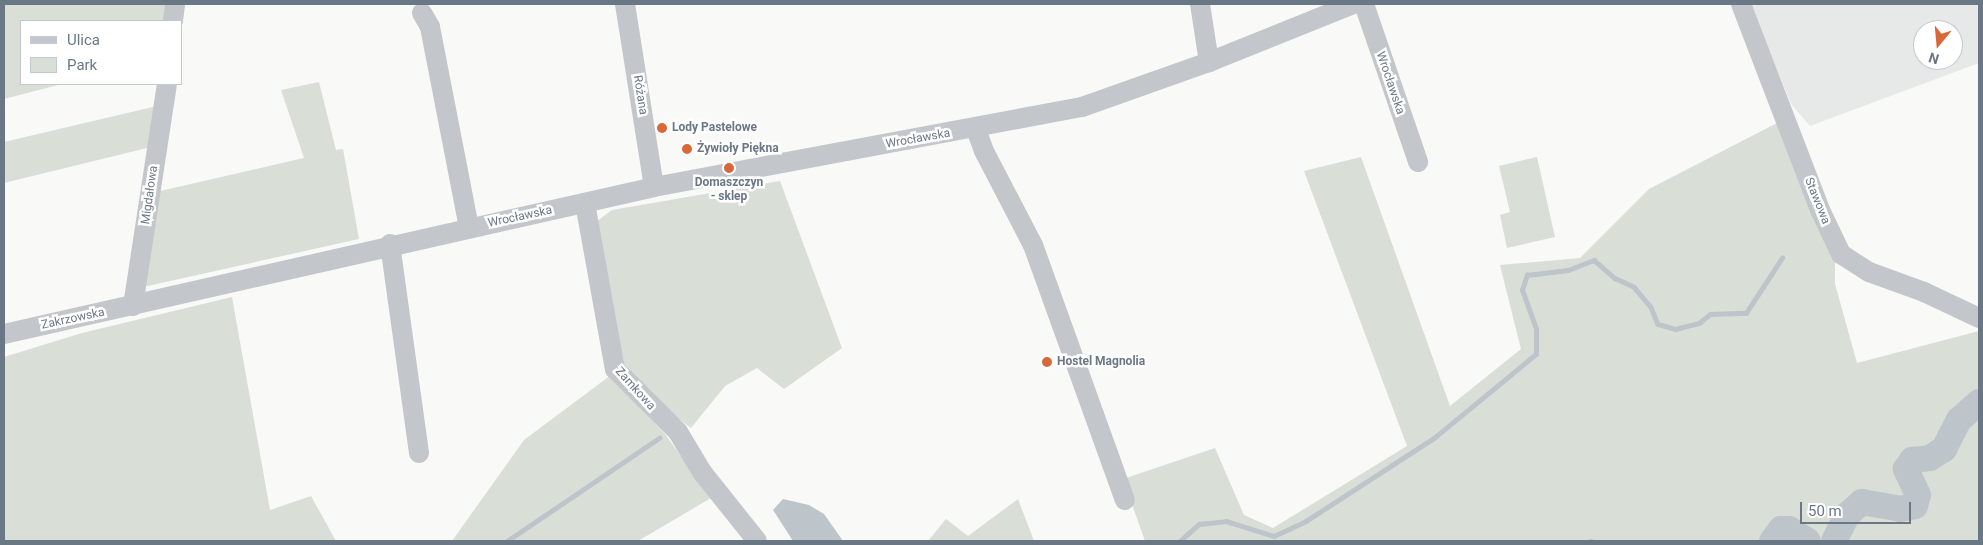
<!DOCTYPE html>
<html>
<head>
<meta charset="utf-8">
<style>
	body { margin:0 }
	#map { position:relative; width:1983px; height:545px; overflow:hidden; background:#f9f9f7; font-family:Roboto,sans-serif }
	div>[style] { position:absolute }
	.built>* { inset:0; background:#e7e8e8 }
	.green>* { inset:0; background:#d9ded7 }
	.water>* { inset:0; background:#bdc5cb }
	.stream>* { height:4.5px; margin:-2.25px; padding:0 2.25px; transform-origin:2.25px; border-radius:2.25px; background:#bdc5cb }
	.river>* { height:26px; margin:-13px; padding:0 13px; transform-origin:13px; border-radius:13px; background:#bdc5cb }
	.minor>* { height:20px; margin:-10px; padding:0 10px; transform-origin:10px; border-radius:10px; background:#c3c6ca }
	.dots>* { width:14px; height:14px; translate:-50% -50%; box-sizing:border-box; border:2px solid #fff; border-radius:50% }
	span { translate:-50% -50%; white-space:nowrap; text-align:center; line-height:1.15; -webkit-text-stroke:5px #fff; paint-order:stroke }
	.street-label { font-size:12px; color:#6a7886 }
	.poi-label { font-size:12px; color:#6a7886; font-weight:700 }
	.left { translate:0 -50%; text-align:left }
	.frame { position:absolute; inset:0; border:5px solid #6a7886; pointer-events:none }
	.legend { position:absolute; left:20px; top:20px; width:162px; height:65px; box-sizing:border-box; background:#fff; border:1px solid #c3c9cf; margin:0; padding:6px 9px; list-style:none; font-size:15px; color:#6a7886 }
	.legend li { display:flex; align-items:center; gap:10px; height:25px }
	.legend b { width:25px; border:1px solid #c3c9cf }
	.north { position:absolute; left:1913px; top:20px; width:50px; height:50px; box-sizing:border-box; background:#fff; border:1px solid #c3c9cf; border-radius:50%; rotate:197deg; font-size:14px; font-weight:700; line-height:20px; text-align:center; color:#6a7886 }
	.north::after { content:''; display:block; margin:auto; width:18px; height:22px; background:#d86839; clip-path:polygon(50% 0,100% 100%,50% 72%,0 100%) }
	.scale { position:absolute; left:1800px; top:502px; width:111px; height:22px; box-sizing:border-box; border:2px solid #6a7886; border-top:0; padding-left:6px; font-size:15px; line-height:18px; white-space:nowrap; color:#6a7886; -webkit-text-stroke:4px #fff; paint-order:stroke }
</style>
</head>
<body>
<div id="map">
	<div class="built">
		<i style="clip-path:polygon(evenodd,1750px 4px,1979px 4px,1979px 63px,1810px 126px,1791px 104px,1750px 4px,1923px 30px,1953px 30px,1953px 60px,1923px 60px,1923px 30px)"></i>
	</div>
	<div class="green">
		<i style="clip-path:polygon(4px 4px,169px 4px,167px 21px,21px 21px,21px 84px,62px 84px,4px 99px)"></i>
		<i style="clip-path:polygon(319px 82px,336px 150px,343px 149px,359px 239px,143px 287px,156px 192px,304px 158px,281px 90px)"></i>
		<i style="clip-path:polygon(157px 106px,151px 147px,4px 183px,4px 142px)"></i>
		<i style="clip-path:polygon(1777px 123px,1835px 252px,1835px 284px,1857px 363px,1979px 331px,1979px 541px,1145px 541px,1123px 479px,1215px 448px,1244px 515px,1273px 528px,1407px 446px,1304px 171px,1361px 157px,1450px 406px,1521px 349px,1500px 265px,1580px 258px,1649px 189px)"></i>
		<i style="clip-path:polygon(1537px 157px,1555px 237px,1507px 248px,1500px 215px,1510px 212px,1499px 166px)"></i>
		<i style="clip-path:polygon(780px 181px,842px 348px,784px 389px,757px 368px,725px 386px,691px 428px,640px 389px,615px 351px,593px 224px,612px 210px)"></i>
		<i style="clip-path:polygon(232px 297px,270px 510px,311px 496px,336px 541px,4px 541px,4px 357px,82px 333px)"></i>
		<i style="clip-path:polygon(611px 375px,665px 434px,711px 498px,638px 541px,452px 541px,524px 440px)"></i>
		<i style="clip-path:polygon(1018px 499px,1034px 541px,928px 541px,946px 519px,968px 536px)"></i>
	</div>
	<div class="water">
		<i style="clip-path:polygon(783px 499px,809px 505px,824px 514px,843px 541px,793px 541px,773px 510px)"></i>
	</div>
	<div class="stream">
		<i style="left:507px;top:541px;width:184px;rotate:-34.1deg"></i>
		<i style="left:1180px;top:541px;width:25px;rotate:-42deg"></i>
		<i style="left:1199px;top:524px;width:27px;rotate:-6deg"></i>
		<i style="left:1226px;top:521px;width:50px;rotate:17.4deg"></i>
		<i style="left:1274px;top:536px;width:35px;rotate:-25deg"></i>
		<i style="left:1306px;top:521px;width:153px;rotate:-33deg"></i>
		<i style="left:1434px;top:438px;width:132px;rotate:-39.5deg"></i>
		<i style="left:1536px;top:354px;width:25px;rotate:-90deg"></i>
		<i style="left:1536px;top:329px;width:41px;rotate:-109.7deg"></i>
		<i style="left:1522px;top:290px;width:16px;rotate:-72deg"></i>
		<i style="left:1527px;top:275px;width:41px;rotate:-7deg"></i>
		<i style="left:1568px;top:270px;width:28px;rotate:-21deg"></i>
		<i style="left:1594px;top:260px;width:28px;rotate:41deg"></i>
		<i style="left:1615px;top:278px;width:21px;rotate:25deg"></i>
		<i style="left:1634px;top:287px;width:26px;rotate:50deg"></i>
		<i style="left:1651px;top:307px;width:18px;rotate:68deg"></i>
		<i style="left:1658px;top:324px;width:18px;rotate:16deg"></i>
		<i style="left:1675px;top:329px;width:25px;rotate:-14deg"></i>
		<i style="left:1699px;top:323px;width:14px;rotate:-39deg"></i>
		<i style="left:1710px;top:314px;width:36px;rotate:-2deg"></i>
		<i style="left:1746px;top:313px;width:66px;rotate:-56.8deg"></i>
		<i style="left:1590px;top:541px;width:2px"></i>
	</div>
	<div class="river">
		<i style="left:1772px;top:541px;width:15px;rotate:-53deg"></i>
		<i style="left:1781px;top:529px;width:8px"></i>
		<i style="left:1789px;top:529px;width:22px;rotate:32deg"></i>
		<i style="left:1834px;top:541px;width:29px;rotate:-63deg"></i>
		<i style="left:1847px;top:515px;width:20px;rotate:-41deg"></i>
		<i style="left:1862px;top:502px;width:39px;rotate:10deg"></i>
		<i style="left:1900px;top:509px;width:15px;rotate:-11deg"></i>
		<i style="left:1915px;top:506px;width:11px;rotate:-75deg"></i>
		<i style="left:1918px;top:495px;width:29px;rotate:-115deg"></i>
		<i style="left:1906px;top:469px;width:11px;rotate:-56deg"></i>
		<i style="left:1912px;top:460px;width:18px;rotate:-6deg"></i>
		<i style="left:1930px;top:458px;width:17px;rotate:-33deg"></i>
		<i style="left:1944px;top:449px;width:33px;rotate:-63deg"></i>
		<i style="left:1959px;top:420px;width:27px;rotate:-42deg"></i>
	</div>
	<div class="minor">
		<i style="left:625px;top:4px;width:185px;rotate:81deg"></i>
		<i style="left:1200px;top:4px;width:59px;rotate:81.2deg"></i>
		<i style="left:1364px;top:4px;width:167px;rotate:71.1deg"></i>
		<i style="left:1741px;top:4px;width:223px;rotate:69deg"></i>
		<i style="left:1821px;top:212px;width:47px;rotate:64.5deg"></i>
		<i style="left:1841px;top:254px;width:33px;rotate:33deg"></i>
		<i style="left:1869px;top:272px;width:59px;rotate:20deg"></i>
		<i style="left:1924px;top:292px;width:61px;rotate:25.3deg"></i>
		<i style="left:422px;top:13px;width:16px;rotate:60deg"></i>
		<i style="left:430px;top:27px;width:205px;rotate:79deg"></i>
		<i style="left:173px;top:21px;width:17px;rotate:-83deg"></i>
		<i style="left:976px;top:129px;width:23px;rotate:70deg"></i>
		<i style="left:984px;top:151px;width:106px;rotate:62.5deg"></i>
		<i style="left:1033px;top:245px;width:271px;rotate:70.2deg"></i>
		<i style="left:585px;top:203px;width:169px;rotate:79.8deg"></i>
		<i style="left:615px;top:369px;width:89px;rotate:45deg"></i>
		<i style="left:678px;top:432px;width:47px;rotate:59deg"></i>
		<i style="left:702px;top:472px;width:88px;rotate:51.4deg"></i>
		<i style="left:390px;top:244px;width:211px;rotate:82.1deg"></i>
		<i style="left:133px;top:306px;width:225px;rotate:-81.3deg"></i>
		<i style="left:4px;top:334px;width:666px;rotate:-12.74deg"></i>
		<i style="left:654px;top:187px;width:435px;rotate:-10.6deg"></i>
		<i style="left:1082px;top:107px;width:135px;rotate:-19.5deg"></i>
		<i style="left:1209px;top:62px;width:155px;rotate:-21.9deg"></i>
	</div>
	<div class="dots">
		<i style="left:662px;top:128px;background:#d86839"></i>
		<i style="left:687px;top:149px;background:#d86839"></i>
		<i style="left:729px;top:168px;background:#d86839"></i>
		<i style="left:1047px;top:362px;background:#d86839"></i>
	</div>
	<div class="street-label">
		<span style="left:1390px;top:83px;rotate:71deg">Wrocławska</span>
		<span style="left:640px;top:95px;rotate:81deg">Różana</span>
		<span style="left:918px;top:139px;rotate:-10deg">Wrocławska</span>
		<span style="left:150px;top:195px;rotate:-82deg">Migdałowa</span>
		<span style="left:1817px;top:201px;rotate:68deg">Stawowa</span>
		<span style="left:520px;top:217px;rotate:-12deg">Wrocławska</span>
		<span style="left:73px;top:319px;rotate:-12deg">Zakrzowska</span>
		<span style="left:635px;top:389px;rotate:48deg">Zamkowa</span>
	</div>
	<div class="poi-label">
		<span class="left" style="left:672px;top:128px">Lody Pastelowe</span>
		<span class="left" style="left:697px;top:149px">Żywioły Piękna</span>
		<span style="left:729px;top:190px">Domaszczyn<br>- sklep</span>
		<span class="left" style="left:1057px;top:362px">Hostel Magnolia</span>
	</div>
	<div class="frame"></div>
	<ul class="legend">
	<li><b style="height:6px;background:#c3c6ca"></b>Ulica</li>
	<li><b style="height:14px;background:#d9ded7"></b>Park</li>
	</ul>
	<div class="north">N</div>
	<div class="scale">50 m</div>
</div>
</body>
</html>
